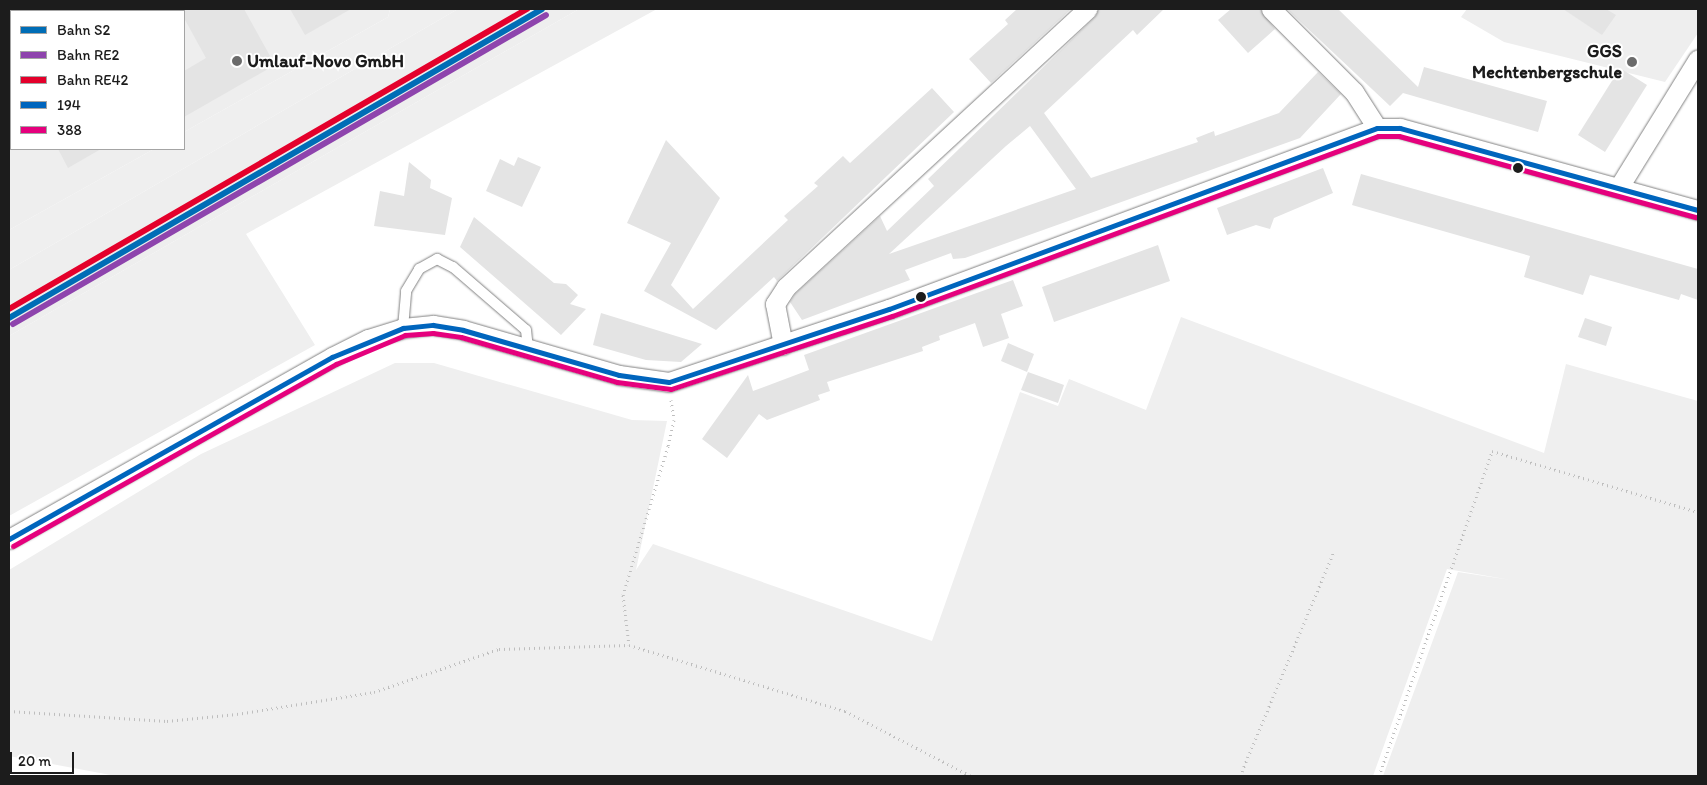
<!DOCTYPE html>
<html>
<head>
<meta charset="utf-8">
<style>
	body { margin:0 }
	#map { position:relative; width:1707px; height:785px; overflow:hidden; background:#fff; font-family:Itim,sans-serif }
	div>[style] { position:absolute }
	.built>* { inset:0; background:#eee }
	.green>* { inset:0; background:#efefef }
	.building>* { inset:0; background:#e4e4e4 }
	.path>* { height:3px; margin-top:-1.5px; transform-origin:0; background:repeating-linear-gradient(90deg,#bebebe 0 1px,transparent 0 5px) }
	.roads { filter:drop-shadow(0 0 1px #828282) drop-shadow(0 0 1px #828282) }
	.lane>* { height:10px; margin:-5px; padding:0 5px; transform-origin:5px; border-radius:5px; background:#fff }
	.street>* { height:19px; margin:-9.5px; padding:0 9.5px; transform-origin:9.5px; border-radius:9.5px; background:#fff }
	.bus-1>* { height:5px; margin:-2.5px; padding:0 2.5px; transform-origin:2.5px; border-radius:2.5px; background:#0065bd }
	.bus-2>* { height:5px; margin:-2.5px; padding:0 2.5px; transform-origin:2.5px; border-radius:2.5px; background:#e5007d }
	.rail-1>* { height:6px; margin:-3px; padding:0 3px; transform-origin:3px; border-radius:3px; background:#006db6 }
	.rail-2>* { height:6px; margin:-3px; padding:0 3px; transform-origin:3px; border-radius:3px; background:#8e44ad }
	.rail-3>* { height:6px; margin:-3px; padding:0 3px; transform-origin:3px; border-radius:3px; background:#e4002b }
	.dots>* { width:14px; height:14px; translate:-50% -50%; box-sizing:border-box; border:2px solid #fff; border-radius:50% }
	span { translate:-50% -50%; white-space:nowrap; text-align:center; line-height:1.15; -webkit-text-stroke:4px #fff; paint-order:stroke }
	.poi-label { font-size:18px; color:#1c1c1c; font-weight:700 }
	.right { translate:-100% -50%; text-align:right }
	.left { translate:0 -50%; text-align:left }
	.frame { position:absolute; inset:0; border:10px solid #1c1c1c; pointer-events:none }
	.legend { position:absolute; left:10px; top:10px; width:175px; height:140px; box-sizing:border-box; background:#fff; border:1px solid #a4a4a4; margin:0; padding:6px 9px; list-style:none; font-size:15px; color:#1c1c1c }
	.legend li { display:flex; align-items:center; gap:10px; height:25px }
	.legend b { width:25px; border:1px solid #a4a4a4 }
	.scale { position:absolute; left:10px; top:752px; width:64px; height:22px; box-sizing:border-box; border:2px solid #1c1c1c; border-top:0; padding-left:6px; font-size:15px; line-height:18px; white-space:nowrap; color:#1c1c1c; -webkit-text-stroke:4px #fff; paint-order:stroke }
</style>
</head>
<body>
<div id="map">
	<div class="built">
		<i style="clip-path:polygon(9px 9px,390px 9px,388px 17px,184px 132px,184px 11px,11px 11px,11px 149px,154px 149px,9px 230px)"></i>
		<i style="clip-path:polygon(458px 9px,579px 9px,9px 336px,9px 270px)"></i>
		<i style="clip-path:polygon(1467px 9px,1698px 9px,1698px 33px,1665px 82px,1504px 42px,1461px 17px)"></i>
	</div>
	<div class="green">
		<i style="clip-path:polygon(390px 9px,458px 9px,9px 270px,9px 230px,154px 149px,184px 149px,184px 132px,388px 17px)"></i>
		<i style="clip-path:polygon(579px 9px,657px 9px,246px 234px,315px 345px,9px 516px,9px 336px)"></i>
		<i style="clip-path:polygon(1181px 317px,1544px 453px,1566px 364px,1698px 401px,1698px 776px,1383px 776px,1458px 572px,1511px 580px,1447px 569px,1373px 776px,116px 776px,9px 756px,9px 570px,201px 454px,395px 363px,434px 363px,632px 420px,667px 421px,636px 570px,653px 544px,932px 641px,1020px 392px,1058px 406px,1069px 379px,1146px 410px)"></i>
	</div>
	<div class="building">
		<i style="clip-path:polygon(179px 9px,244px 9px,275px 65px,184px 117px,184px 71px,206px 58px)"></i>
		<i style="clip-path:polygon(290px 9px,351px 9px,305px 35px)"></i>
		<i style="clip-path:polygon(1017px 9px,1071px 9px,991px 83px,969px 59px,1008px 24px,1005px 20px)"></i>
		<i style="clip-path:polygon(evenodd,1098px 9px,1164px 9px,1137px 35px,1133px 30px,1044px 113px,1091px 178px,1198px 142px,1196px 138px,1214px 131px,1215px 136px,1279px 113px,1318px 72px,1341px 94px,1300px 138px,965px 258px,953px 259px,951px 253px,905px 270px,910px 280px,802px 320px,790px 302px,795px 294px,880px 216px,887px 231px,934px 186px,928px 179px,1095px 17px,1098px 9px,1030px 126px,1076px 189px,889px 254px,1006px 146px,1030px 126px)"></i>
		<i style="clip-path:polygon(1231px 9px,1260px 9px,1275px 29px,1248px 53px,1218px 20px)"></i>
		<i style="clip-path:polygon(1287px 9px,1338px 9px,1418px 87px,1424px 67px,1547px 101px,1538px 132px,1403px 93px,1390px 106px)"></i>
		<i style="clip-path:polygon(1563px 9px,1606px 9px,1616px 15px,1602px 35px)"></i>
		<i style="clip-path:polygon(1620px 68px,1647px 85px,1605px 152px,1578px 135px)"></i>
		<i style="clip-path:polygon(932px 88px,954px 112px,777px 281px,774px 277px,716px 330px,644px 291px,671px 243px,627px 223px,666px 140px,720px 198px,671px 285px,693px 309px,788px 220px,784px 216px,818px 186px,814px 183px,843px 156px,850px 163px)"></i>
		<i style="clip-path:polygon(58px 149px,101px 149px,68px 168px)"></i>
		<i style="clip-path:polygon(518px 157px,541px 167px,522px 207px,486px 191px,500px 159px,514px 166px)"></i>
		<i style="clip-path:polygon(409px 162px,431px 180px,430px 188px,452px 198px,445px 235px,374px 226px,380px 191px,404px 196px)"></i>
		<i style="clip-path:polygon(1323px 168px,1333px 193px,1274px 218px,1270px 229px,1256px 225px,1227px 235px,1217px 208px)"></i>
		<i style="clip-path:polygon(1361px 174px,1698px 269px,1698px 300px,1681px 294px,1679px 300px,1590px 275px,1583px 295px,1524px 277px,1530px 256px,1352px 205px)"></i>
		<i style="clip-path:polygon(474px 217px,554px 283px,566px 284px,578px 295px,570px 304px,586px 309px,561px 335px,460px 247px)"></i>
		<i style="clip-path:polygon(1158px 245px,1170px 281px,1054px 322px,1042px 287px)"></i>
		<i style="clip-path:polygon(1013px 280px,1023px 306px,1001px 314px,1009px 338px,983px 347px,975px 323px,939px 336px,940px 340px,922px 347px,923px 351px,827px 382px,830px 391px,818px 395px,820px 400px,767px 420px,759px 414px,727px 458px,702px 439px,748px 375px,753px 391px,809px 370px,804px 355px)"></i>
		<i style="clip-path:polygon(601px 313px,702px 344px,681px 362px,646px 360px,593px 345px)"></i>
		<i style="clip-path:polygon(1585px 318px,1612px 327px,1606px 346px,1578px 337px)"></i>
		<i style="clip-path:polygon(1008px 343px,1034px 354px,1027px 372px,1001px 361px)"></i>
		<i style="clip-path:polygon(1028px 372px,1064px 385px,1058px 403px,1021px 390px)"></i>
	</div>
	<div class="path">
		<i style="left:671px;top:400px;width:20px;rotate:81deg"></i>
		<i style="left:674px;top:420px;width:27px;rotate:103deg"></i>
		<i style="left:668px;top:446px;width:156px;rotate:106.8deg"></i>
		<i style="left:623px;top:595px;width:50px;rotate:83.2deg"></i>
		<i style="left:629px;top:645px;width:226px;rotate:17deg"></i>
		<i style="left:845px;top:711px;width:142px;rotate:27.3deg"></i>
		<i style="left:9px;top:711px;width:158px;rotate:3.6deg"></i>
		<i style="left:167px;top:721px;width:70px;rotate:-5.7deg"></i>
		<i style="left:237px;top:714px;width:139px;rotate:-9.1deg"></i>
		<i style="left:374px;top:692px;width:132px;rotate:-19deg"></i>
		<i style="left:499px;top:649px;width:130px;rotate:-1.8deg"></i>
		<i style="left:1240px;top:776px;width:244px;rotate:-67.3deg"></i>
		<i style="left:1379px;top:776px;width:344px;rotate:-70.8deg"></i>
		<i style="left:1492px;top:451px;width:215px;rotate:16.5deg"></i>
	</div>
	<div class="roads">
		<div class="lane">
			<i style="left:403px;top:328px;width:37px;rotate:-85deg"></i>
			<i style="left:406px;top:291px;width:26px;rotate:-59deg"></i>
			<i style="left:419px;top:269px;width:21px;rotate:-29deg"></i>
			<i style="left:437px;top:259px;width:18px;rotate:27deg"></i>
			<i style="left:453px;top:267px;width:96px;rotate:40.8deg"></i>
			<i style="left:526px;top:330px;width:20px;rotate:84deg"></i>
		</div>
		<div class="street">
			<i style="left:1271px;top:9px;width:117px;rotate:45deg"></i>
			<i style="left:1354px;top:92px;width:43px;rotate:57.4deg"></i>
			<i style="left:1619px;top:187px;width:150px;rotate:-58.3deg"></i>
			<i style="left:783px;top:345px;width:42px;rotate:-101deg"></i>
			<i style="left:775px;top:304px;width:20px;rotate:-57deg"></i>
			<i style="left:786px;top:287px;width:410px;rotate:-42.7deg"></i>
			<i style="left:9px;top:539px;width:371px;rotate:-29.4deg"></i>
			<i style="left:332px;top:357px;width:40px;rotate:-26.6deg"></i>
			<i style="left:368px;top:339px;width:37px;rotate:-17deg"></i>
			<i style="left:403px;top:328px;width:30px;rotate:-6deg"></i>
			<i style="left:433px;top:325px;width:30px;rotate:9deg"></i>
			<i style="left:463px;top:330px;width:162px;rotate:16.1deg"></i>
			<i style="left:619px;top:375px;width:50px;rotate:8deg"></i>
			<i style="left:669px;top:382px;width:232px;rotate:-18.4deg"></i>
			<i style="left:889px;top:309px;width:520px;rotate:-20.35deg"></i>
			<i style="left:1377px;top:128px;width:23px"></i>
			<i style="left:1400px;top:128px;width:309px;rotate:15.4deg"></i>
		</div>
	</div>
	<div class="bus-1">
		<i style="left:9px;top:539px;width:371px;rotate:-29.4deg"></i>
		<i style="left:332px;top:357px;width:77px;rotate:-22.2deg"></i>
		<i style="left:403px;top:328px;width:30px;rotate:-6deg"></i>
		<i style="left:433px;top:325px;width:30px;rotate:9deg"></i>
		<i style="left:463px;top:330px;width:162px;rotate:16.1deg"></i>
		<i style="left:619px;top:375px;width:50px;rotate:8deg"></i>
		<i style="left:669px;top:382px;width:232px;rotate:-18.4deg"></i>
		<i style="left:889px;top:309px;width:520px;rotate:-20.35deg"></i>
		<i style="left:1377px;top:128px;width:23px"></i>
		<i style="left:1400px;top:128px;width:309px;rotate:15.4deg"></i>
	</div>
	<div class="bus-2">
		<i style="left:13px;top:546px;width:371px;rotate:-29.4deg"></i>
		<i style="left:336px;top:364px;width:75px;rotate:-22.8deg"></i>
		<i style="left:405px;top:335px;width:28px;rotate:-4deg"></i>
		<i style="left:433px;top:333px;width:28px;rotate:8deg"></i>
		<i style="left:461px;top:337px;width:162px;rotate:16.1deg"></i>
		<i style="left:617px;top:382px;width:54px;rotate:7.4deg"></i>
		<i style="left:671px;top:389px;width:233px;rotate:-18.3deg"></i>
		<i style="left:892px;top:316px;width:518px;rotate:-20.32deg"></i>
		<i style="left:1378px;top:136px;width:21px"></i>
		<i style="left:1399px;top:136px;width:308px;rotate:15.3deg"></i>
	</div>
	<div class="rail-1">
		<i style="left:9px;top:318px;width:616px;rotate:-30.1deg"></i>
	</div>
	<div class="rail-2">
		<i style="left:13px;top:324px;width:616px;rotate:-30.1deg"></i>
	</div>
	<div class="rail-3">
		<i style="left:9px;top:309px;width:599px;rotate:-30.08deg"></i>
	</div>
	<div class="dots">
		<i style="left:237px;top:61px;background:#6b6b6b"></i>
		<i style="left:1632px;top:62px;background:#6b6b6b"></i>
		<i style="left:1518px;top:168px;background:#1c1c1c"></i>
		<i style="left:921px;top:297px;background:#1c1c1c"></i>
	</div>
	<div class="poi-label">
		<span class="right" style="left:1622px;top:62px">GGS<br>Mechtenbergschule</span>
		<span class="left" style="left:247px;top:61px">Umlauf-Novo GmbH</span>
	</div>
	<div class="frame"></div>
	<ul class="legend">
	<li><b style="height:6px;background:#006db6"></b>Bahn S2</li>
	<li><b style="height:6px;background:#8e44ad"></b>Bahn RE2</li>
	<li><b style="height:6px;background:#e4002b"></b>Bahn RE42</li>
	<li><b style="height:6px;background:#0065bd"></b>194</li>
	<li><b style="height:6px;background:#e5007d"></b>388</li>
	</ul>
	<div class="scale">20 m</div>
</div>
</body>
</html>
